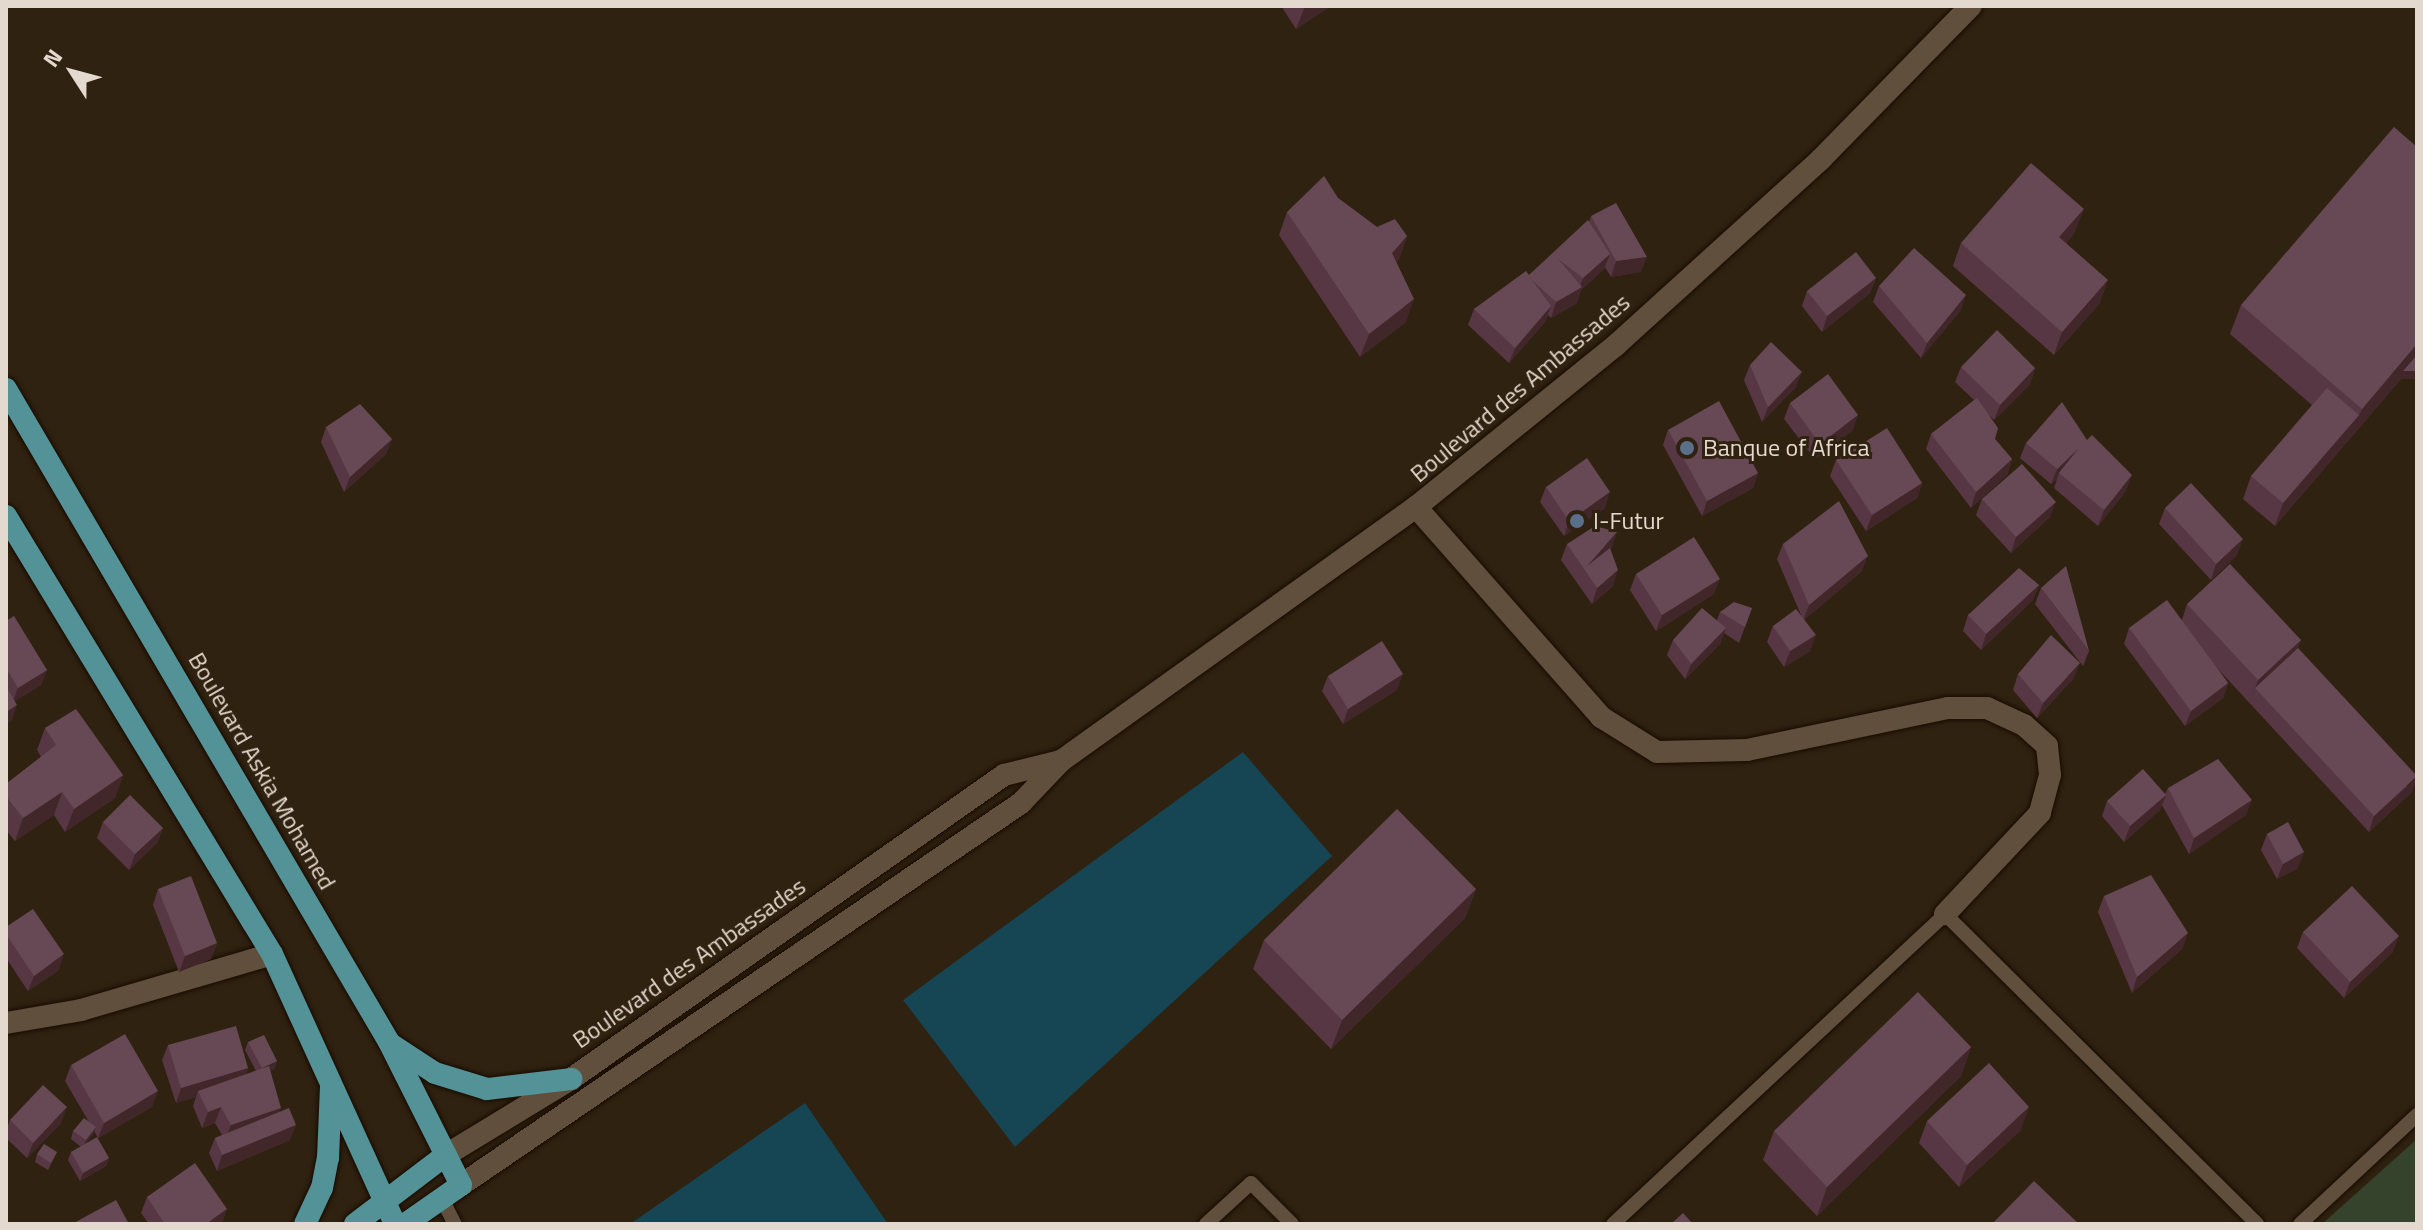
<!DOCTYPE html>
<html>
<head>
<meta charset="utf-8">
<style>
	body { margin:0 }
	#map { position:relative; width:2423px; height:1230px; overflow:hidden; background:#302210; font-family:"Titillium Web",sans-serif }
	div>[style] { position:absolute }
	.green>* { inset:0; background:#36432c }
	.water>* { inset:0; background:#164554 }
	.roads { filter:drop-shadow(0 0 2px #180b00) drop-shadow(0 0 2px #180b00) }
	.service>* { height:14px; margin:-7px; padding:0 7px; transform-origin:7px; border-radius:7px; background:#5f4f3c }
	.minor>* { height:22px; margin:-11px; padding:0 11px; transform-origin:11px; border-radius:11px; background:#5f4f3c }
	.secondary>* { height:22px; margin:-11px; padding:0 11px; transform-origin:11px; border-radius:11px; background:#5f4f3c }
	.primary>* { height:22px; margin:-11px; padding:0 11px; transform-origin:11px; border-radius:11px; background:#539397 }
	.wall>* { inset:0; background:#583745 }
	.shaded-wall>* { inset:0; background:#41272a }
	.building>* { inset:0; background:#664954 }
	.dots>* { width:22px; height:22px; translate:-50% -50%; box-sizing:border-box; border:4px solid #302210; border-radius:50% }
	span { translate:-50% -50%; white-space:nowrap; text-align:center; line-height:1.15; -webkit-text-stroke:6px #302210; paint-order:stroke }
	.street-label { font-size:24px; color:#e3d9ce }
	.poi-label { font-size:24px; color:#e3d9ce }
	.left { translate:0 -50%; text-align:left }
	.frame { position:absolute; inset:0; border:8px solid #e3d9ce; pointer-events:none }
	.north { position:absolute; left:32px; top:32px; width:80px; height:80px; -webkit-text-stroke:6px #302210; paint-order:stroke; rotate:306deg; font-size:22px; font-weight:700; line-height:32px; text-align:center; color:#e3d9ce }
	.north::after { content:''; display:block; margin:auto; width:28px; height:36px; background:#e3d9ce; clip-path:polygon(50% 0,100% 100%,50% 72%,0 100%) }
</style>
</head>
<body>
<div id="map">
	<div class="green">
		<i style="clip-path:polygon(2417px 1139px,2417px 1224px,2322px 1224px)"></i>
	</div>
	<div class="water">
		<i style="clip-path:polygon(1243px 752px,1332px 856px,1015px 1147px,903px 1000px)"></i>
		<i style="clip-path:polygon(805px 1103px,888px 1224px,630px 1224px)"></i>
	</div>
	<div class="roads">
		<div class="service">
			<i style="left:442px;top:1199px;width:28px;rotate:63deg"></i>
			<i style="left:1206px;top:1224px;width:61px;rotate:-42.3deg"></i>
			<i style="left:1251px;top:1183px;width:58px;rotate:45deg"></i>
			<i style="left:1613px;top:1224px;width:454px;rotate:-43deg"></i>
			<i style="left:1945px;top:914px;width:440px;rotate:44.8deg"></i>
			<i style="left:2300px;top:1224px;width:160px;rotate:-43deg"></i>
		</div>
		<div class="minor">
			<i style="left:1416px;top:507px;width:280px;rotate:48.6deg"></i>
			<i style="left:1601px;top:717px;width:66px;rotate:32deg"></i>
			<i style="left:1657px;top:752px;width:90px;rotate:-1.3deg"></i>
			<i style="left:1747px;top:750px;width:205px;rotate:-11.8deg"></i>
			<i style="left:1948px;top:708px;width:39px"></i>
			<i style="left:1987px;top:708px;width:41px;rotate:24.7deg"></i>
			<i style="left:2024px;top:725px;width:31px;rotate:42deg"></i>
			<i style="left:2047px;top:746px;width:29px;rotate:84deg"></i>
			<i style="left:2050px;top:775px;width:39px;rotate:105deg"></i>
			<i style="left:2040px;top:813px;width:139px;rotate:133.2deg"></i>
			<i style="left:6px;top:1023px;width:76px;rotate:-9.8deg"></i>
			<i style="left:81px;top:1010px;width:199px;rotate:-16.3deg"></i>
		</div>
		<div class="secondary">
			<i style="left:446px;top:1155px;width:146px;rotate:-31.3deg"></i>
			<i style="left:571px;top:1079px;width:529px;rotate:-35.07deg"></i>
			<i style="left:1004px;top:775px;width:58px;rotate:-14deg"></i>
			<i style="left:461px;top:1185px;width:678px;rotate:-34.3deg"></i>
			<i style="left:1021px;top:803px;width:58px;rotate:-46.4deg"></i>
			<i style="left:1061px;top:761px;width:437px;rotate:-35.6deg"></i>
			<i style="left:1416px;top:507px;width:257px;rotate:-39deg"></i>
			<i style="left:1616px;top:345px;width:277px;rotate:-42.2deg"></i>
			<i style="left:1821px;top:159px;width:214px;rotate:-45.6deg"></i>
		</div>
		<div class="primary">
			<i style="left:6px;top:389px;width:757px;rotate:59.61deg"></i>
			<i style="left:389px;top:1042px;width:160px;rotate:63.3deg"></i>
			<i style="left:461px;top:1185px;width:68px;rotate:145.1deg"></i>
			<i style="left:6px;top:516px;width:512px;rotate:58.73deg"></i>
			<i style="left:272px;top:954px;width:297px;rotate:65.5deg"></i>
			<i style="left:392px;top:1045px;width:51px;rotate:33.1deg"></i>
			<i style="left:435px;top:1073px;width:54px;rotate:17.1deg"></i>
			<i style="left:487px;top:1089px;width:85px;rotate:-6.8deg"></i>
			<i style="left:305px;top:1224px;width:40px;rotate:-65deg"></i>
			<i style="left:322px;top:1188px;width:31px;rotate:-79deg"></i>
			<i style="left:328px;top:1158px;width:72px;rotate:-87.6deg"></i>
			<i style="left:355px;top:1224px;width:114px;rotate:-37.2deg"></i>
		</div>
	</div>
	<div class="wall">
		<i style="clip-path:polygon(1284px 6px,1331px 6px,1296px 29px,1283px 9px)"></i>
		<i style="clip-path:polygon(1338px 198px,1377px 227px,1407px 236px,1399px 259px,1396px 262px,1406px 322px,1360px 357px,1279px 235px,1287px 212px)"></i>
		<i style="clip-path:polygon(1591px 216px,1641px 272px,1611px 277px,1605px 267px,1604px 269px,1581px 290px,1577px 303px,1551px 318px,1548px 315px,1545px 322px,1509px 363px,1468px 325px,1474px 309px,1529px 275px,1589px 222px)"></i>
		<i style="clip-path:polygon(2075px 232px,2066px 243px,2100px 303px,2054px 355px,1953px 266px,1961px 243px)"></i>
		<i style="clip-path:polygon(1876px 278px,1870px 293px,1822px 332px,1802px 306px,1807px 291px)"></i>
		<i style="clip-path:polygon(1879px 286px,1961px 310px,1921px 358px,1873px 302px)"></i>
		<i style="clip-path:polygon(2241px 305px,2401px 379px,2275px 526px,2243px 499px,2251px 476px,2312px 405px,2230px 334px)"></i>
		<i style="clip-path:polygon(1750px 365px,1796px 387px,1762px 422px,1744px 380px)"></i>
		<i style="clip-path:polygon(1961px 367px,2035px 368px,2030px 384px,1994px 420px,1988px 414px,1995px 439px,2012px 459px,2007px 475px,1971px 508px,1926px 449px,1931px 434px,1974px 400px,1955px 382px)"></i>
		<i style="clip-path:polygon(1790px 403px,1853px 430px,1815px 459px,1784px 419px)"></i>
		<i style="clip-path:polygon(326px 427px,392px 439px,386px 454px,344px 492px,321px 442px)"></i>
		<i style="clip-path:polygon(1668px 430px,1758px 473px,1753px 488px,1702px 516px,1663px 445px)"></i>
		<i style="clip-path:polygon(2087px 440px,2126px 491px,2098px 526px,2054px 488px,2057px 479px,2051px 484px,2020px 458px,2026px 443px)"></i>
		<i style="clip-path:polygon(1836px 460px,1922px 483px,1917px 498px,1866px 531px,1830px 476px)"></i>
		<i style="clip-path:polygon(1546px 487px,1605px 508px,1564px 536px,1540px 502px)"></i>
		<i style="clip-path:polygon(1982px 499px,2050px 517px,2011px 553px,1976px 515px)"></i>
		<i style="clip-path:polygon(2165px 508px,2237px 555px,2211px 580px,2159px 524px)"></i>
		<i style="clip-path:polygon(1567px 544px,1612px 547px,1610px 549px,1613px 586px,1592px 604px,1561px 560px)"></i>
		<i style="clip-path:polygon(1783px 544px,1862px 571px,1804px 620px,1810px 651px,1784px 667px,1767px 642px,1773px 626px,1801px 615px,1777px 559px)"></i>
		<i style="clip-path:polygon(1636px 574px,1714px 594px,1656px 631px,1630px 590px)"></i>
		<i style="clip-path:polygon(2039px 585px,2033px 600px,1981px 650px,1963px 631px,1968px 615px)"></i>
		<i style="clip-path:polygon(2041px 588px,2089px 651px,2083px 666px,2035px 604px)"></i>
		<i style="clip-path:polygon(2187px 604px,2301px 640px,2298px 648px,2412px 792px,2369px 832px,2218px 669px,2228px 683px,2223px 698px,2185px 726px,2124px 644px,2129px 628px,2182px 620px)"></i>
		<i style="clip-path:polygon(1752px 608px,1739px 643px,1724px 633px,1720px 644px,1685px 679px,1667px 655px,1673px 640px,1717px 620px,1720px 612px)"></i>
		<i style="clip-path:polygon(6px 612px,8px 615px,6px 621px,47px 670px,41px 685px,15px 701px,12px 720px,6px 724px)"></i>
		<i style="clip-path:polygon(2018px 674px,2074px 678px,2037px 718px,2013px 690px)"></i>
		<i style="clip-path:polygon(1328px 676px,1397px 690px,1343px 724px,1322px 691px)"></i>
		<i style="clip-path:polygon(45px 728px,123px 775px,115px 798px,65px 832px,54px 815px,15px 841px,6px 830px,6px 784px,41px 757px,37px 750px)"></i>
		<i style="clip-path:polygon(2168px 788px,2246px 815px,2189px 854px,2162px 805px,2160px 810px,2124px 842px,2102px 816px,2107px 801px,2165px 794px)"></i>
		<i style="clip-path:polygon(103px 822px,163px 828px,157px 843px,129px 870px,97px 838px)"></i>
		<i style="clip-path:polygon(2267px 834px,2298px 868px,2277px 879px,2261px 850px)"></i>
		<i style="clip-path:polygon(158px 889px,217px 943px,211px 959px,179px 972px,153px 905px)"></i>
		<i style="clip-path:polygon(1476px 889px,1465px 918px,1331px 1049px,1253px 969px,1264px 940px)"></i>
		<i style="clip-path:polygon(2104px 896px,2183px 948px,2132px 993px,2098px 912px)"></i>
		<i style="clip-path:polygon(6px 927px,59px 970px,28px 991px,6px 958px)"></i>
		<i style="clip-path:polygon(2303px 932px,2393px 952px,2344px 998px,2297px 948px)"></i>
		<i style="clip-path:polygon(248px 1042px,277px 1061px,274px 1069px,270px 1071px,280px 1111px,290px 1140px,217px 1171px,209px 1153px,215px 1138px,222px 1135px,215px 1123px,202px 1128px,193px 1106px,196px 1097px,176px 1103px,162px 1060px,168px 1045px,248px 1068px,245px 1075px,256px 1071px,245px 1050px)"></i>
		<i style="clip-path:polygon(1971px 1047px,1961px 1076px,1817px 1216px,1763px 1160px,1774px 1131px)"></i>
		<i style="clip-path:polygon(71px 1065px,152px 1107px,98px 1138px,94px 1131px,86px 1144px,109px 1158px,106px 1166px,80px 1181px,68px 1160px,71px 1152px,81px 1147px,71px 1139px,73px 1131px,89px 1122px,65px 1081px)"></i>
		<i style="clip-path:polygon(10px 1120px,61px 1123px,27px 1158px,6px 1138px,6px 1131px)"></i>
		<i style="clip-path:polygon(1927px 1121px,2021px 1130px,1959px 1187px,1919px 1143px)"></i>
		<i style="clip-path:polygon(57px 1152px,48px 1170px,35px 1162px,37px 1154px)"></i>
		<i style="clip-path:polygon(147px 1197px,222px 1224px,149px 1224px,141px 1213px)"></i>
	</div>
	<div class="shaded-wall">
		<i style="clip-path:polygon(1305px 6px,1331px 6px,1296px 29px)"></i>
		<i style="clip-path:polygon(2084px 209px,2075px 232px,2051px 260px,2059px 237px)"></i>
		<i style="clip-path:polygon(1407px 236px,1399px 259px,1384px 276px,1392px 253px)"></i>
		<i style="clip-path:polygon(1610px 254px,1604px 269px,1581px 290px,1577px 303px,1551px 318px,1556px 302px,1579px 289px,1583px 278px)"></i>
		<i style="clip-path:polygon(1647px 257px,1641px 272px,1611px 277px,1616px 261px)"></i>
		<i style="clip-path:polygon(1876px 278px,1870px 293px,1822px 332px,1827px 316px)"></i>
		<i style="clip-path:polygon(2108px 280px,2100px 303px,2054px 355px,2062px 332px)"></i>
		<i style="clip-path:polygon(1966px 295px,1961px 310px,1921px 358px,1927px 343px)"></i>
		<i style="clip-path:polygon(1414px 299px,1406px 322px,1360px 357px,1369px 334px)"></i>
		<i style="clip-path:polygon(1551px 306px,1545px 322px,1509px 363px,1515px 348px)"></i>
		<i style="clip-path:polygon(2417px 344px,2417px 379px,2401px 379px,2275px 526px,2283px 503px,2359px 415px,2362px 409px)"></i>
		<i style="clip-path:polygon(2035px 368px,2030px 384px,1994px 420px,2000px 405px)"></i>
		<i style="clip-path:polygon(1802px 372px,1796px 387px,1762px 422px,1768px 407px)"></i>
		<i style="clip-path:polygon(1858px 415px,1853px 430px,1815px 459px,1820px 444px)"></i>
		<i style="clip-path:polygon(392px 439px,386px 454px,344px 492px,350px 477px)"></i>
		<i style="clip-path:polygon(2079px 448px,2059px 473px,2057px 479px,2051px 484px,2057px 469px)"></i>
		<i style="clip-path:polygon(2012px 459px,2007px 475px,1971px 508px,1976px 492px)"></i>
		<i style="clip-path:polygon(1758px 473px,1753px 488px,1702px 516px,1707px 501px)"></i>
		<i style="clip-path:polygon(2132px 475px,2126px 491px,2098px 526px,2104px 510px)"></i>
		<i style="clip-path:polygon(1922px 483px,1917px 498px,1866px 531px,1872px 515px)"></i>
		<i style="clip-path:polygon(1610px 492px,1605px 508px,1564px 536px,1569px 521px)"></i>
		<i style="clip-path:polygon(2056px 502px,2050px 517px,2011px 553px,2016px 537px)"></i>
		<i style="clip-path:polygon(1617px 532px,1612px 547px,1588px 574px,1587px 566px)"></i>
		<i style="clip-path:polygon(2243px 539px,2237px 555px,2211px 580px,2216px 564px)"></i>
		<i style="clip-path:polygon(1868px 556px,1862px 571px,1803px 621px,1809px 605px)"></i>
		<i style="clip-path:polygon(1618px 570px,1613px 586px,1592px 604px,1597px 588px)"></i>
		<i style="clip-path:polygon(1720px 579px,1714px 594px,1656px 631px,1662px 615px)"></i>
		<i style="clip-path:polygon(2039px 585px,2033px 600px,1981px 650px,1986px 634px)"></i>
		<i style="clip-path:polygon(1726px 628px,1720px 644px,1685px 679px,1691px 664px)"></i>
		<i style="clip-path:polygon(1816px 635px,1810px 651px,1784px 667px,1790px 651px)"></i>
		<i style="clip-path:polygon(2301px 640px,2293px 663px,2255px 688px,2249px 703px,2258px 680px)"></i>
		<i style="clip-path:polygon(2080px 663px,2074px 678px,2037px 718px,2043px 703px)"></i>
		<i style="clip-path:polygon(47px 670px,41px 685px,12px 703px,18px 688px)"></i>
		<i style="clip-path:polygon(1403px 674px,1397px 690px,1343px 724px,1348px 709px)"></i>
		<i style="clip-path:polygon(2228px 683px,2223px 698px,2185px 726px,2191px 711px)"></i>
		<i style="clip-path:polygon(17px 705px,12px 720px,6px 724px,6px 712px)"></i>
		<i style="clip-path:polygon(123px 775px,115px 798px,65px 832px,74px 809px)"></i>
		<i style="clip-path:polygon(2417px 777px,2412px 792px,2369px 832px,2374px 816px)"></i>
		<i style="clip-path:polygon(62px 792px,54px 815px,15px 841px,23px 818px)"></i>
		<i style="clip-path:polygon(2166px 795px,2160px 810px,2124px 842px,2130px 826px)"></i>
		<i style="clip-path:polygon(2252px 800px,2246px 815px,2189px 854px,2194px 838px)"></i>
		<i style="clip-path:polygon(163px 828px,157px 843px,129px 870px,135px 854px)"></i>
		<i style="clip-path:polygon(2304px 852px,2298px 868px,2277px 879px,2283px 864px)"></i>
		<i style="clip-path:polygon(1476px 889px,1465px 918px,1331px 1049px,1342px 1020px)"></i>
		<i style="clip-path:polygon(2188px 933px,2183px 948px,2132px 993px,2137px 977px)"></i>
		<i style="clip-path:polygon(2399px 936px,2393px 952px,2344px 998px,2350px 982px)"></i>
		<i style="clip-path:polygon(217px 943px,211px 959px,179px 972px,185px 956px)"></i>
		<i style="clip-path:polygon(64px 954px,59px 970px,28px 991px,34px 976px)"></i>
		<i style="clip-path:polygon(1971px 1047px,1961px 1076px,1817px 1216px,1827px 1187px)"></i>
		<i style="clip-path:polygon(277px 1061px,274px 1069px,259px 1076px,262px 1068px)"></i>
		<i style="clip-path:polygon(248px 1068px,242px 1084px,198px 1091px,196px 1097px,176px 1103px,181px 1088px)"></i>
		<i style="clip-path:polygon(158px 1091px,152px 1107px,98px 1138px,104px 1123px)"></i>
		<i style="clip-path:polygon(67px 1107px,61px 1123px,27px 1158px,33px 1143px)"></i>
		<i style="clip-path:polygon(221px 1107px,215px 1123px,202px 1128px,208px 1112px)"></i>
		<i style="clip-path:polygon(2029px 1107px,2021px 1130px,1959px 1187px,1967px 1165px)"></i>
		<i style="clip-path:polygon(281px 1108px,275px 1124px,225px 1140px,231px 1125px)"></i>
		<i style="clip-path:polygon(296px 1125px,290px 1140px,217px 1171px,222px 1155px)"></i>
		<i style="clip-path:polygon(96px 1127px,93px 1135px,83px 1148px,86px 1140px)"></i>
		<i style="clip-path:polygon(109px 1158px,106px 1166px,80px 1181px,83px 1173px)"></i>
		<i style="clip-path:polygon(227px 1209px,222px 1224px,206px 1224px)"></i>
	</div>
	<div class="building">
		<i style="clip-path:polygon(2394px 127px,2417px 147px,2417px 344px,2362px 409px,2241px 305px)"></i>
		<i style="clip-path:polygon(2031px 163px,2084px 209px,2059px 237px,2108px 280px,2062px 332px,1961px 243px)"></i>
		<i style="clip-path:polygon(1324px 176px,1338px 198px,1377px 227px,1395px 219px,1407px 236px,1392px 253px,1414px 299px,1369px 334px,1287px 212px)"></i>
		<i style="clip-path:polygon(1616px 203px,1647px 257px,1616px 261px,1591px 216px)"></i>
		<i style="clip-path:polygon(1588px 220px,1610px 254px,1583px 278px,1558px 259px,1582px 287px,1556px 302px,1532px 280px,1551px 306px,1515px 348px,1474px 309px,1526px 271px,1529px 275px)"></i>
		<i style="clip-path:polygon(1914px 248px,1966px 295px,1927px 343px,1879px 286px)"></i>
		<i style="clip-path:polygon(1856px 252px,1876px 278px,1827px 316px,1807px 291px)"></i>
		<i style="clip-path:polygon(1997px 330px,2035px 368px,2000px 405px,1961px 367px)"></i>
		<i style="clip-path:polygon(1771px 342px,1802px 372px,1768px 407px,1750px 365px)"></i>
		<i style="clip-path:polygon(2417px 355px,2417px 371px,2403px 371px)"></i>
		<i style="clip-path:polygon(1828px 374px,1858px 415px,1820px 444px,1790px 403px)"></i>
		<i style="clip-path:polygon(2327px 388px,2359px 415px,2283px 503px,2251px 476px)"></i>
		<i style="clip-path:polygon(1977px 398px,1998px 428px,1995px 439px,2012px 459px,1976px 492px,1931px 434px)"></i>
		<i style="clip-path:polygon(1719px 401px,1758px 473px,1707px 501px,1668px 430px)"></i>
		<i style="clip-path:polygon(2062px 402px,2087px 440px,2092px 435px,2132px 475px,2104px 510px,2059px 473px,2079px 448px,2057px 469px,2026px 443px)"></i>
		<i style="clip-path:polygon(360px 404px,392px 439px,350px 477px,326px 427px)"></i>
		<i style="clip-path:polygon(1887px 428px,1922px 483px,1872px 515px,1836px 460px)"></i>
		<i style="clip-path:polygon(1587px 458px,1610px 492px,1569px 521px,1546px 487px)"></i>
		<i style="clip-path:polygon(2022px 464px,2056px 502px,2016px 537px,1982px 499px)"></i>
		<i style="clip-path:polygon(2191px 483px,2243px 539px,2216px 564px,2165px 508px)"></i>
		<i style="clip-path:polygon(1839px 501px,1868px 556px,1809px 605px,1783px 544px)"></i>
		<i style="clip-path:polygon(1595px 526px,1617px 532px,1587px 566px,1610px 548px,1618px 570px,1597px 588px,1567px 544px)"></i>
		<i style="clip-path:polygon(1694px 537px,1720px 579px,1662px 615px,1636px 574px)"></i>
		<i style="clip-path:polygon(2230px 564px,2301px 640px,2258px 680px,2187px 604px)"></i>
		<i style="clip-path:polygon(2066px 566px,2089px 651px,2041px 588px)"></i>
		<i style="clip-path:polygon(2019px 568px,2039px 585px,1986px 634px,1968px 615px)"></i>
		<i style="clip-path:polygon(2167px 600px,2228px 683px,2191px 711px,2129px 628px)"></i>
		<i style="clip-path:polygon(1734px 602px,1752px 608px,1745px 627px,1720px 612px)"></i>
		<i style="clip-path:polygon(1702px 608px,1726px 628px,1691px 664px,1673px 640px)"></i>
		<i style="clip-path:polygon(1796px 609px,1816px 635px,1790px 651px,1773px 626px)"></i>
		<i style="clip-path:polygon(14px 616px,47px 670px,18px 688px,6px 668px,6px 621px)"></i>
		<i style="clip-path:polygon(2051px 635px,2080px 663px,2043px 703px,2018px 674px)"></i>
		<i style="clip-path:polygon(1382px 641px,1403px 674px,1348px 709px,1328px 676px)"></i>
		<i style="clip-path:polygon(2298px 648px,2417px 776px,2374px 816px,2255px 688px)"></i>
		<i style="clip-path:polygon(6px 686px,17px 705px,6px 712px)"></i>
		<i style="clip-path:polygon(76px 709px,123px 775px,74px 809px,62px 792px,23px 818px,6px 796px,6px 784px,56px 745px,45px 728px)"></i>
		<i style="clip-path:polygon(2218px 759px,2252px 800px,2194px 838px,2168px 788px)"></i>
		<i style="clip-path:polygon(2143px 769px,2166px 795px,2130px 826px,2107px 801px)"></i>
		<i style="clip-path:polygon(130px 795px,163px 828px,135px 854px,103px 822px)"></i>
		<i style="clip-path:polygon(1397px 809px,1476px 889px,1342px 1020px,1264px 940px)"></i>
		<i style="clip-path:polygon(2288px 822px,2304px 852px,2283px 864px,2267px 834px)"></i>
		<i style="clip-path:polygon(2151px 875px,2188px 933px,2137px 977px,2104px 896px)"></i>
		<i style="clip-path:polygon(191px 876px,217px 943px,185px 956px,158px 889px)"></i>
		<i style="clip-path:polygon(2352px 886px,2399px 936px,2350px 982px,2303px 932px)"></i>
		<i style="clip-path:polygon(33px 909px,64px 954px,34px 976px,6px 934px,6px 927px)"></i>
		<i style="clip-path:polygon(1918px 992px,1971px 1047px,1827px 1187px,1774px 1131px)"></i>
		<i style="clip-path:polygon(236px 1026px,248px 1068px,181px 1088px,168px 1045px)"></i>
		<i style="clip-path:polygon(125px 1034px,158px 1091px,104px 1123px,71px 1065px)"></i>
		<i style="clip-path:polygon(264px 1035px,277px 1061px,262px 1068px,248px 1042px)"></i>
		<i style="clip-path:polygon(1989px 1063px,2029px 1107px,1967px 1165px,1927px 1121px)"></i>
		<i style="clip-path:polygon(269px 1066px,281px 1108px,231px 1125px,221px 1107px,208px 1112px,198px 1091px)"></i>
		<i style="clip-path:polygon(43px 1085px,67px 1107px,33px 1143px,10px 1120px)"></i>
		<i style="clip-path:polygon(289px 1108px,296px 1125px,222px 1155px,215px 1138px)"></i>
		<i style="clip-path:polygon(84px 1118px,96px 1127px,86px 1140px,73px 1131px)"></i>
		<i style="clip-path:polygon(97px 1137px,109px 1158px,83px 1173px,71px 1152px)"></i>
		<i style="clip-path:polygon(44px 1144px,57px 1152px,51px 1163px,37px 1154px)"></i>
		<i style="clip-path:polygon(195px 1163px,227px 1209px,206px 1224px,165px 1224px,147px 1197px)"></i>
		<i style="clip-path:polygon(2034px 1181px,2079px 1224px,1992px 1224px)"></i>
		<i style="clip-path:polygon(116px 1200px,129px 1224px,72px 1224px)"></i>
		<i style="clip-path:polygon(1683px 1213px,1693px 1224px,1671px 1224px)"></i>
	</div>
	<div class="dots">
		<i style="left:1687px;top:448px;background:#5c6f8a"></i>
		<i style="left:1577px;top:521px;background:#5c6f8a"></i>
	</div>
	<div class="street-label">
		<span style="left:1520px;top:388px;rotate:-40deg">Boulevard des Ambassades</span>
		<span style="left:262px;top:771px;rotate:60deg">Boulevard Askia Mohamed</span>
		<span style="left:689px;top:963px;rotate:-35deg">Boulevard des Ambassades</span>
	</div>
	<div class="poi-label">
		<span class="left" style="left:1703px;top:448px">Banque of Africa</span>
		<span class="left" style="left:1593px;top:521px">I-Futur</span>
	</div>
	<div class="frame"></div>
	<div class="north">N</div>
</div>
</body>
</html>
